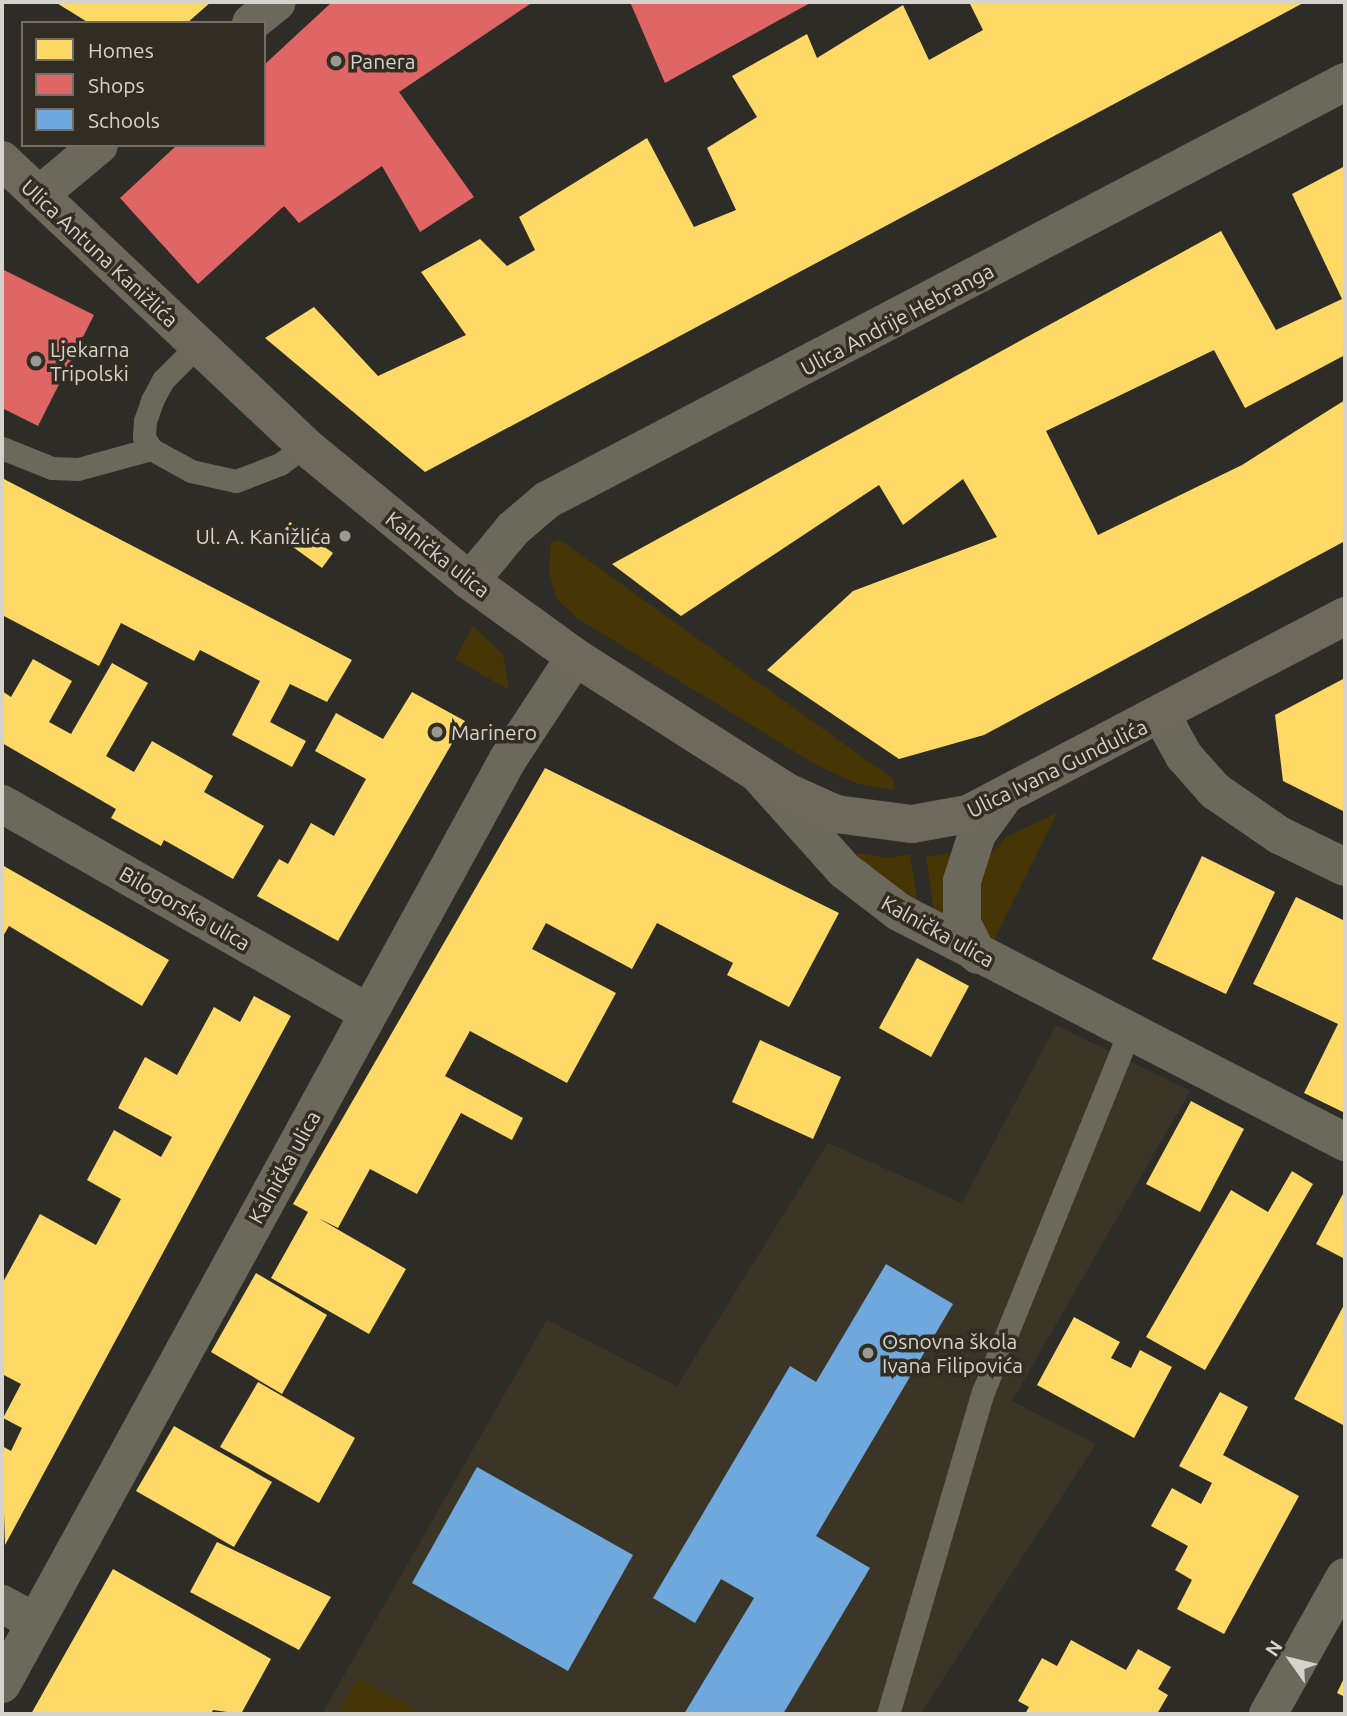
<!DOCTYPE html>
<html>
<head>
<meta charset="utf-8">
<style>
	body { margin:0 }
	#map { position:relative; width:1347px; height:1716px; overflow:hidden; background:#2e2c26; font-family:Ubuntu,sans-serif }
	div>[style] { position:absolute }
	.built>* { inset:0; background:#3a3526 }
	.green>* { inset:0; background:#463605 }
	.homes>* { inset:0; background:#ffd966 }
	.shops>* { inset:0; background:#e06666 }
	.schools>* { inset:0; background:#6fa8dc }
	.lane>* { height:23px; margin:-11.5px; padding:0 11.5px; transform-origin:11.5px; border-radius:11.5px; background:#6b685c }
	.street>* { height:38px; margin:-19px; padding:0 19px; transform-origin:19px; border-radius:19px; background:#6b685c }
	.secondary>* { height:38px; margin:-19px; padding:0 19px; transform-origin:19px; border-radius:19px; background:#6e695d }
	.dots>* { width:19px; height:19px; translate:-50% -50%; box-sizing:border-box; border:4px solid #312d23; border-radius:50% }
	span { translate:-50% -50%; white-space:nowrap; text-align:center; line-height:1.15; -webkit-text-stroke:7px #312d23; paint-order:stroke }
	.poi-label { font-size:21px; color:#d6d3cd }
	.left { translate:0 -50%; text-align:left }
	.right { translate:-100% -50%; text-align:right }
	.street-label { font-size:21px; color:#d6d3cd }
	.frame { position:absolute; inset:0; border:4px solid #d6d3cd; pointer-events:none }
	.legend { position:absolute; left:21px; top:21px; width:245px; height:126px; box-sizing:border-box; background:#312d23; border:2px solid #736f67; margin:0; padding:9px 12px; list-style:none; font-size:21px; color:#d6d3cd }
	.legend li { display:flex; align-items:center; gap:14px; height:35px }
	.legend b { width:35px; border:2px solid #736f67 }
	.north { position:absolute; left:1256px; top:1625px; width:70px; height:70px; -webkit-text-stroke:5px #312d23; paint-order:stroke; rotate:304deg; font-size:19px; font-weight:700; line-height:28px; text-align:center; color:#d6d3cd }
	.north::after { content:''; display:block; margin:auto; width:24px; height:32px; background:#d6d3cd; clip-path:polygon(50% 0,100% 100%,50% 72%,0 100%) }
</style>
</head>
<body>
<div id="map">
	<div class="built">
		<i style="clip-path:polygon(1056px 1025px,1190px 1091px,1012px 1401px,1096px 1444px,920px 1714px,322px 1714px,547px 1320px,677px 1386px,828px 1143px,962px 1203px)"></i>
	</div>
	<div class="green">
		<i style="clip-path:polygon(560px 540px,893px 779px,894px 790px,858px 784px,818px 766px,577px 618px,557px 599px,549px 573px,551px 542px)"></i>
		<i style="clip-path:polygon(473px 626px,503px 655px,509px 690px,455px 659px)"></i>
		<i style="clip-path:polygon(1057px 813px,992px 944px,977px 909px,983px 863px,1006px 837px)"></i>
		<i style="clip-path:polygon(957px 852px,947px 924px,935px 918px,926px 857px)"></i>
		<i style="clip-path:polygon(859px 853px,887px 858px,910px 854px,919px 910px,856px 858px)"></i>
		<i style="clip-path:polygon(358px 1678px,424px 1714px,338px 1714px)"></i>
	</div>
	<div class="homes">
		<i style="clip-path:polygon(55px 2px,211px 2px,187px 23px,89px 23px)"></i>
		<i style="clip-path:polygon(969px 2px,1305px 2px,425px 472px,265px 338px,314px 307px,378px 376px,466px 335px,421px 272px,480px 239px,507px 266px,535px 250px,519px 217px,647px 138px,694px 227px,736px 210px,707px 148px,757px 117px,732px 76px,807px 34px,817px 58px,903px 5px,929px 60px,983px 30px)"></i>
		<i style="clip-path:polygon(1345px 166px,1345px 355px,1245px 408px,1214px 350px,1046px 431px,1098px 535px,1242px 465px,1345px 400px,1345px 541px,984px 735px,899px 759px,767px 670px,853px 591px,997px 537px,963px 479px,903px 525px,879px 485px,681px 616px,612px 564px,1221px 231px,1276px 330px,1342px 299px,1292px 194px)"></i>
		<i style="clip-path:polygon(2px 478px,352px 660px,327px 702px,290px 684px,270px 722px,306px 741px,292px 767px,232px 735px,260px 681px,200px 650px,194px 661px,121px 623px,99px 666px,2px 615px)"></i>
		<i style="clip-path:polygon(290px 522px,333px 553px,322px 568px,279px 537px)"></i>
		<i style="clip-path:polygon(33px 659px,72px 681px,49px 722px,71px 734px,112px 663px,148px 683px,106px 756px,134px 772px,152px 741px,213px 776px,204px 792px,264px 826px,233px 879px,164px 840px,161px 846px,111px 818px,116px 809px,2px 743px,2px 691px,11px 697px)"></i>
		<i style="clip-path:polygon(1345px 678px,1345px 812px,1283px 781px,1275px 715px)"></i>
		<i style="clip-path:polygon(412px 692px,465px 721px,338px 941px,257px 896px,279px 859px,288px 864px,311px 823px,334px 836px,366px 779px,315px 751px,336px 713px,383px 739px)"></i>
		<i style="clip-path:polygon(545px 768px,839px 913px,789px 1007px,727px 975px,733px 963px,657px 923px,632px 969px,546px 923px,532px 949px,616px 993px,567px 1083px,470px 1031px,445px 1076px,523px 1118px,512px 1140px,461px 1113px,417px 1194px,370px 1169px,338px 1228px,318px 1218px,406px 1269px,369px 1334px,271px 1278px,308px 1212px,293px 1204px)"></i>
		<i style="clip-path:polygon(1202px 856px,1275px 892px,1226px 994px,1152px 959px)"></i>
		<i style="clip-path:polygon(2px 865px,169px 960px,142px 1006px,9px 926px,2px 938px)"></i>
		<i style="clip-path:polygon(1296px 897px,1345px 921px,1345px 1113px,1304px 1093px,1338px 1024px,1253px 984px)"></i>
		<i style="clip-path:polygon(917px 958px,969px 986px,931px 1057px,879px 1028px)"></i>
		<i style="clip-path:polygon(254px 996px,291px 1016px,5px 1545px,2px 1446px,11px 1451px,22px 1428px,3px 1418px,21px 1384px,2px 1374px,2px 1284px,40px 1214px,96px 1245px,121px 1199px,87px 1180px,114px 1130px,161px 1157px,172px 1137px,118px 1108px,145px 1057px,177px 1075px,214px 1007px,240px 1022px)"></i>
		<i style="clip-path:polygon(760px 1040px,841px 1077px,813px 1139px,732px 1102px)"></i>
		<i style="clip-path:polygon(1191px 1101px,1244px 1129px,1200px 1212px,1146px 1184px)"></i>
		<i style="clip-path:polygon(1292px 1171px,1313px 1184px,1205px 1370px,1146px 1337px,1231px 1190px,1268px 1212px)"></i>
		<i style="clip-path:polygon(1345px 1190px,1345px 1259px,1316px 1244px)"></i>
		<i style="clip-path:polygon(256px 1273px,327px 1315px,282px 1394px,211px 1352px)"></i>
		<i style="clip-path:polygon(1345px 1303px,1345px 1426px,1294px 1399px)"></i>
		<i style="clip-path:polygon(1074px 1317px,1120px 1342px,1111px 1358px,1131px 1368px,1140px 1350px,1172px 1367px,1134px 1438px,1037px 1385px)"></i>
		<i style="clip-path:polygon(258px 1382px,355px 1438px,319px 1503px,220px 1447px)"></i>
		<i style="clip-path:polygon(1220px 1392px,1248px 1407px,1223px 1455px,1299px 1496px,1224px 1634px,1177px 1609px,1192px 1580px,1175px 1570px,1188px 1546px,1151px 1526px,1172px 1488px,1201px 1504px,1212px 1483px,1179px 1466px)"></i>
		<i style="clip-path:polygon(174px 1426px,272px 1482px,234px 1547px,136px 1491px)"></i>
		<i style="clip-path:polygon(217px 1542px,331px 1597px,299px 1650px,190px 1592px)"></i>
		<i style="clip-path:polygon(113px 1569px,271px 1659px,241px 1714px,213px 1710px,211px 1714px,31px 1714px)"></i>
		<i style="clip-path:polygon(1071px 1640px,1126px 1670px,1138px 1649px,1171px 1667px,1158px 1689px,1168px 1695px,1157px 1714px,1025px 1714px,1029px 1707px,1018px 1701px,1042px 1658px,1057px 1666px)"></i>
		<i style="clip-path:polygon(1345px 1676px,1345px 1697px,1337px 1693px)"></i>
	</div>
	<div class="shops">
		<i style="clip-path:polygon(332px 2px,533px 2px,399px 92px,474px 197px,420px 232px,382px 166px,299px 223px,284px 206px,198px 284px,120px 198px,177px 145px,264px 145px,264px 65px)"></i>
		<i style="clip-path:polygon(630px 2px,812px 2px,665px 83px)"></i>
		<i style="clip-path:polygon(2px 269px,94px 315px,38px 426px,2px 408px)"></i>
	</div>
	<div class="schools">
		<i style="clip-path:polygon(886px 1264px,953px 1304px,816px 1536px,870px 1568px,783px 1714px,684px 1714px,754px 1598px,721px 1579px,695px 1623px,653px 1598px,790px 1366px,816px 1382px)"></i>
		<i style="clip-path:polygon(477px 1467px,633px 1555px,568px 1671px,412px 1583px)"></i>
	</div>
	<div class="lane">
		<i style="left:198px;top:345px;width:49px;rotate:135deg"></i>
		<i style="left:163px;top:380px;width:24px;rotate:118deg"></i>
		<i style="left:152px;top:401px;width:21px;rotate:109deg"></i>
		<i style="left:145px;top:421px;width:16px;rotate:94deg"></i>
		<i style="left:144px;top:437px;width:14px;rotate:60deg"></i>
		<i style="left:151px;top:449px;width:46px;rotate:28.8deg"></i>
		<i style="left:191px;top:471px;width:46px;rotate:12.5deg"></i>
		<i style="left:236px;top:481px;width:47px;rotate:-21.1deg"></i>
		<i style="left:280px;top:464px;width:31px;rotate:-36deg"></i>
		<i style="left:2px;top:448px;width:54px;rotate:21.8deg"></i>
		<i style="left:52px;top:468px;width:26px;rotate:2deg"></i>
		<i style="left:78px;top:469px;width:76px;rotate:-15.3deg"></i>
		<i style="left:888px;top:1714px;width:336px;rotate:-73.6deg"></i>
		<i style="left:983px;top:1392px;width:388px;rotate:-67.9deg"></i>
	</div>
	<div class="street">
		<i style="left:251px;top:23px;width:33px;rotate:-39deg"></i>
		<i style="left:39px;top:195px;width:78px;rotate:-39.8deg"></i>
		<i style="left:470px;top:581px;width:67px;rotate:-50.4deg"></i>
		<i style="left:513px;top:529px;width:45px;rotate:-40.5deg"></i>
		<i style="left:547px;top:500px;width:901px;rotate:-27.65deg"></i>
		<i style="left:1162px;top:716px;width:46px;rotate:61.2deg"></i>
		<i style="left:1184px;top:756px;width:47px;rotate:48.5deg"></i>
		<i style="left:1215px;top:791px;width:78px;rotate:34.5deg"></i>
		<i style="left:1279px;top:835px;width:73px;rotate:25.9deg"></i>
		<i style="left:760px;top:776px;width:126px;rotate:48.2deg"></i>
		<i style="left:844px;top:870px;width:69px;rotate:37.4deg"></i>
		<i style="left:899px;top:912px;width:502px;rotate:27.28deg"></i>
		<i style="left:2px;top:804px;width:421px;rotate:29.7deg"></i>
		<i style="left:978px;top:955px;width:36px;rotate:-117deg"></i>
		<i style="left:962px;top:923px;width:42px;rotate:-90deg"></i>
		<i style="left:962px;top:881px;width:49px;rotate:-72.3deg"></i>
		<i style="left:977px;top:834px;width:44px;rotate:-54.2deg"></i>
		<i style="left:2px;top:1604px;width:38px;rotate:29deg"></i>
		<i style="left:2px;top:1684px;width:1054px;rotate:-61.32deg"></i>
		<i style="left:508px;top:759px;width:122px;rotate:-56.7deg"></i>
		<i style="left:1268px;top:1714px;width:157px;rotate:-60.7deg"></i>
	</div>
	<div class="secondary">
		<i style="left:2px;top:160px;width:417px;rotate:43.3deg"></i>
		<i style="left:305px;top:446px;width:213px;rotate:39.3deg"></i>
		<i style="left:470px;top:581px;width:130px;rotate:35.9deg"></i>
		<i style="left:575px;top:657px;width:251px;rotate:32.5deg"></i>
		<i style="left:787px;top:792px;width:54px;rotate:24.2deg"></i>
		<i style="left:836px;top:814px;width:77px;rotate:7.5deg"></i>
		<i style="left:912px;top:824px;width:57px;rotate:-10.1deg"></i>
		<i style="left:968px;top:814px;width:426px;rotate:-27.7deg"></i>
	</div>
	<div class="dots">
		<i style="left:336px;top:61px;background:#9b9993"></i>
		<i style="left:36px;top:361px;background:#9b9993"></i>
		<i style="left:345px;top:536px;background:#9b9993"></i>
		<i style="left:437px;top:732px;background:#9b9993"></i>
		<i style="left:868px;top:1353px;background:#9b9993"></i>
	</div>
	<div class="poi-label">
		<span class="left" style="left:350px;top:61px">Panera</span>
		<span class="left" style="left:50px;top:361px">Ljekarna<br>Tripolski</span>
		<span class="right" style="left:331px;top:536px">Ul. A. Kanižlića</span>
		<span class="left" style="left:451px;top:732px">Marinero</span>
		<span class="left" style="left:882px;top:1353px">Osnovna škola<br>Ivana Filipovića</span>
	</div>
	<div class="street-label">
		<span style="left:100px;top:253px;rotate:43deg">Ulica Antuna Kanižlića</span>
		<span style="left:897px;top:319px;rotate:-28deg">Ulica Andrije Hebranga</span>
		<span style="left:438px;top:554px;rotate:38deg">Kalnička ulica</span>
		<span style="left:1057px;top:768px;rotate:-26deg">Ulica Ivana Gundulića</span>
		<span style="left:185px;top:908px;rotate:30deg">Bilogorska ulica</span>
		<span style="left:938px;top:931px;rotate:29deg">Kalnička ulica</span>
		<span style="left:284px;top:1167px;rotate:-61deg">Kalnička ulica</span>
	</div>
	<div class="frame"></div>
	<ul class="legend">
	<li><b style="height:19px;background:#ffd966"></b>Homes</li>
	<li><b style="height:19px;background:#e06666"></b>Shops</li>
	<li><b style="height:19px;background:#6fa8dc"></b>Schools</li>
	</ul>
	<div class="north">N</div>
</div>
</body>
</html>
